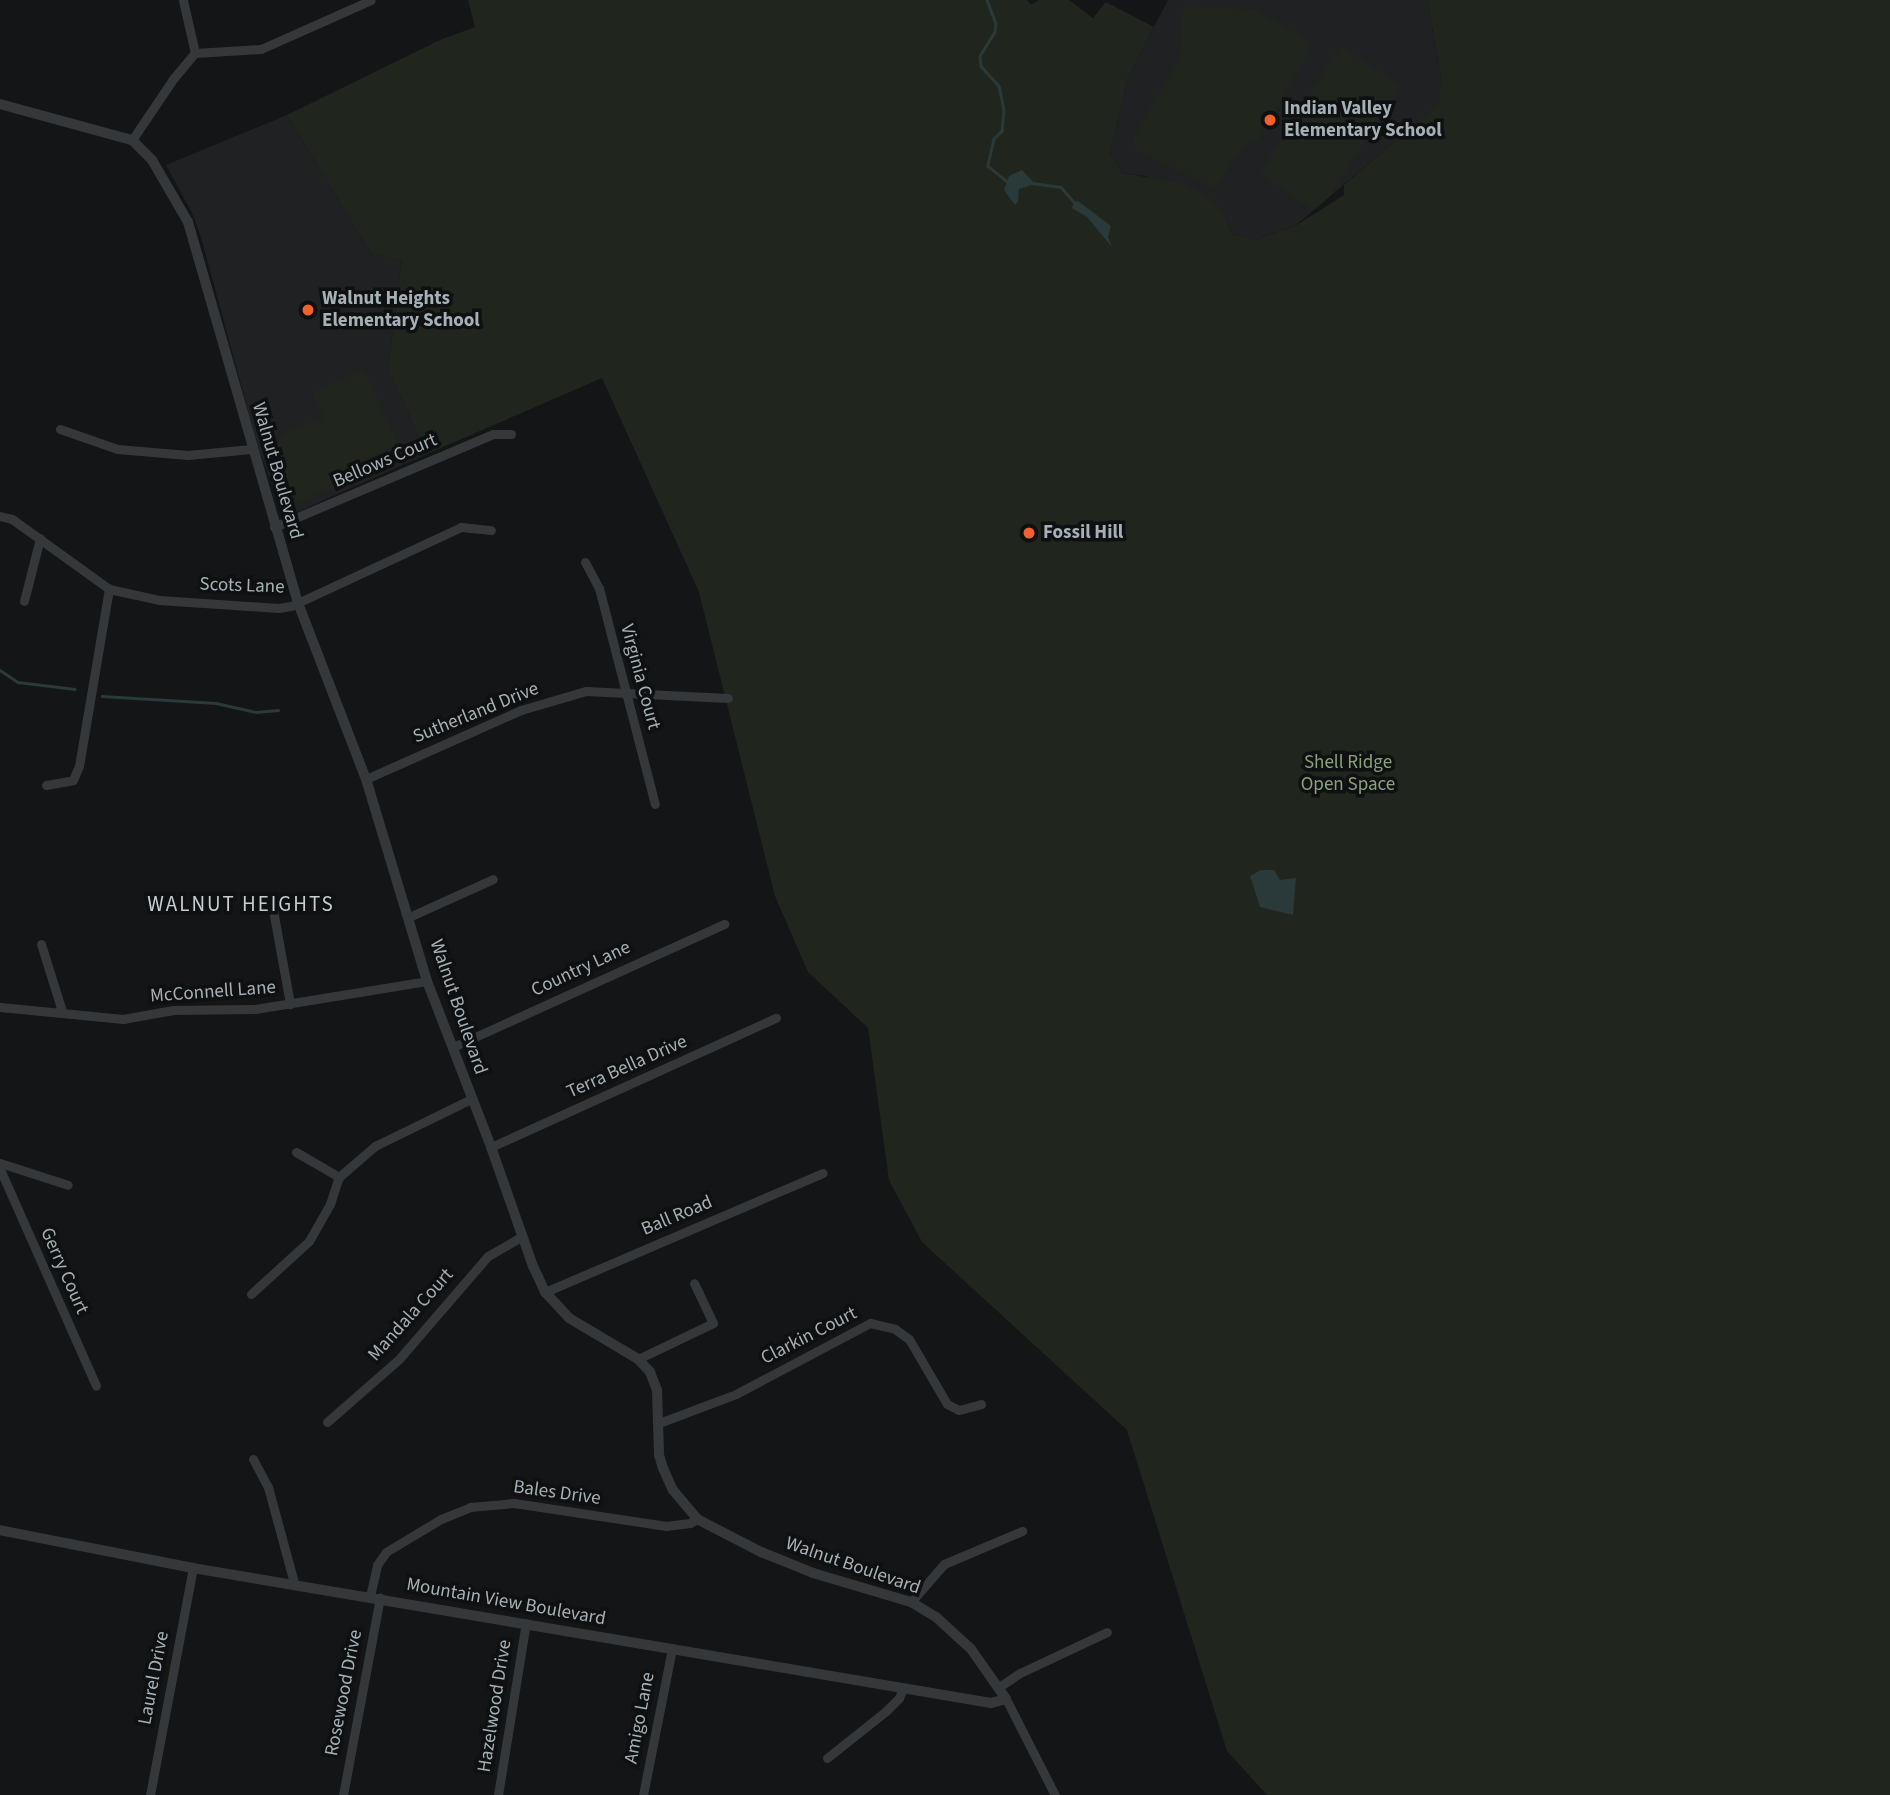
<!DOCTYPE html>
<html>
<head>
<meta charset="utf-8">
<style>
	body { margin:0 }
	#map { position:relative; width:1890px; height:1795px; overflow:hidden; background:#141516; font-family:"Source Sans 3",sans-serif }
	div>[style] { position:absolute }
	.built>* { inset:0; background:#202123 }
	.green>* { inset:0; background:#20261e }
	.water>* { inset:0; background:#2a393a }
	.stream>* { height:2.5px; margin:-1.25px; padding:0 1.25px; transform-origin:1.25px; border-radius:1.25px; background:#2a393a }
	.minor>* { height:9px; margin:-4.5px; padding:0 4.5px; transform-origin:4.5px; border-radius:4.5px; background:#35383b }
	.tertiary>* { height:10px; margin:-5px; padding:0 5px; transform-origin:5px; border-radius:5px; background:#35383b }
	.dots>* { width:19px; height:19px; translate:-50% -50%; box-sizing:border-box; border:4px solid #0f1011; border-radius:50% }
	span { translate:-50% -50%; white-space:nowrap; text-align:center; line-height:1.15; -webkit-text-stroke:7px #0f1011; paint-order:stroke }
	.poi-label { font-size:19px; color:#a5b1b6; font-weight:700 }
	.left { translate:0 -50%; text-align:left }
	.street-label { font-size:19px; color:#a5b1b6 }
	.park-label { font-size:19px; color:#89a27c }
	.neighbourhood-label { font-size:21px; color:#c6ced2; letter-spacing:2px }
</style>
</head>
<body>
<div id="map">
	<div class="built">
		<i style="clip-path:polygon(1168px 0,1427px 0,1441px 75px,1441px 102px,1295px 226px,1255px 240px,1232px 234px,1224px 214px,1145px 176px,1123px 173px,1110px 154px,1128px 77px)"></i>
		<i style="clip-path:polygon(287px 115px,371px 253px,402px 259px,388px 369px,427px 454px,284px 518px,257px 444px,201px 237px,192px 213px,166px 165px)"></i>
	</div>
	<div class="green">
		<i style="clip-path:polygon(468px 0,1027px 0,1031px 5px,1039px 0,1069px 0,1093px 18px,1106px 2px,1154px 27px,1128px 77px,1110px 154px,1123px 173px,1186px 184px,1210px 198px,1224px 214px,1232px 234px,1255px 240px,1295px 226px,1344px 195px,1344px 185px,1440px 102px,1441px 75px,1427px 0,1890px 0,1890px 1795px,1267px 1795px,1227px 1751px,1127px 1430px,922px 1242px,889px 1180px,868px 1028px,808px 972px,775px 896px,699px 592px,602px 378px,427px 454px,388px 369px,402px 260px,371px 253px,287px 115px,440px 40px,475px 27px)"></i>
		<i style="clip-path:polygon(1186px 7px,1254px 9px,1309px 41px,1310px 51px,1258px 140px,1243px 147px,1215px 189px,1136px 150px,1133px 138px,1180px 58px,1182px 14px)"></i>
		<i style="clip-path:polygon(1340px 46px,1401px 85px,1329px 197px,1313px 211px,1260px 173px)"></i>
		<i style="clip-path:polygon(364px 369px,398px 444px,346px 468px,351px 479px,300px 502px,296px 501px,273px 448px,287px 432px,323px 418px,312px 393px)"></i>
	</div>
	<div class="water">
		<i style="clip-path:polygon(1022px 170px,1035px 184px,1019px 189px,1018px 201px,1015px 205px,1004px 190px,1009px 176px)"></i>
		<i style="clip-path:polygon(1078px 201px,1111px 226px,1108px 237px,1112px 247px,1087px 217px,1072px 208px,1074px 202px)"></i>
		<i style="clip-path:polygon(1261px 870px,1274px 870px,1280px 880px,1296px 878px,1293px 915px,1260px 907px,1250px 876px)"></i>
	</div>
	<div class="stream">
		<i style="left:987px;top:0;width:25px;rotate:69deg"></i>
		<i style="left:996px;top:23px;width:9px;rotate:96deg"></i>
		<i style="left:995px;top:32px;width:28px;rotate:122deg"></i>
		<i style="left:980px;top:56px;width:10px;rotate:84deg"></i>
		<i style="left:981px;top:66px;width:27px;rotate:48deg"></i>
		<i style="left:999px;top:86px;width:24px;rotate:78deg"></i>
		<i style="left:1004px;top:109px;width:22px;rotate:95deg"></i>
		<i style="left:1002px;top:131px;width:11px;rotate:135deg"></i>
		<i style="left:994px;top:139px;width:28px;rotate:103deg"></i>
		<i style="left:988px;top:166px;width:26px;rotate:39deg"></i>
		<i style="left:1032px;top:183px;width:29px;rotate:8deg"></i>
		<i style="left:1061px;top:187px;width:20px;rotate:49deg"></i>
		<i style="left:0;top:670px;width:22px;rotate:34deg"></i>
		<i style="left:18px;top:682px;width:57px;rotate:7deg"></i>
		<i style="left:102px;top:696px;width:114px;rotate:3.5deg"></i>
		<i style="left:216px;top:703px;width:41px;rotate:12.7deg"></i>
		<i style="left:256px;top:712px;width:22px;rotate:-5deg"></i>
	</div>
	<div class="minor">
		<i style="left:195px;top:53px;width:66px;rotate:-3.5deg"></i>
		<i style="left:261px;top:49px;width:120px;rotate:-24deg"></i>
		<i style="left:132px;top:140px;width:73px;rotate:-56.1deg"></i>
		<i style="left:173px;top:79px;width:34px;rotate:-50deg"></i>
		<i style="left:195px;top:53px;width:54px;rotate:-102.8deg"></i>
		<i style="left:60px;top:429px;width:60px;rotate:19.3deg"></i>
		<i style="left:117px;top:449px;width:71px;rotate:4.8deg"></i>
		<i style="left:188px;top:455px;width:63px;rotate:-5.4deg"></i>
		<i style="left:0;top:516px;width:12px;rotate:14deg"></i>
		<i style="left:12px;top:519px;width:120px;rotate:35.8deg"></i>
		<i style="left:109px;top:589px;width:51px;rotate:12.4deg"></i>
		<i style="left:159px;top:600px;width:119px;rotate:3.8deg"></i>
		<i style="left:278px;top:608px;width:13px;rotate:-9deg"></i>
		<i style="left:291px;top:606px;width:187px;rotate:-24.9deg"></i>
		<i style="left:461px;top:527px;width:30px;rotate:6deg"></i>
		<i style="left:274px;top:527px;width:238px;rotate:-23deg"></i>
		<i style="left:493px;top:434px;width:18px"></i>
		<i style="left:585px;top:562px;width:30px;rotate:62deg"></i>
		<i style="left:599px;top:588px;width:223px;rotate:75.5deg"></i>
		<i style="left:24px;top:601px;width:65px;rotate:-75.7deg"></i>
		<i style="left:366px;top:779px;width:170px;rotate:-24deg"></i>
		<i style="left:521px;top:710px;width:68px;rotate:-16.3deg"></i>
		<i style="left:586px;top:691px;width:142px;rotate:2.8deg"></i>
		<i style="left:46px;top:785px;width:27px;rotate:-10deg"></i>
		<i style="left:73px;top:780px;width:15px;rotate:-67deg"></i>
		<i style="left:79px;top:766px;width:180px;rotate:-80.4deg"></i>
		<i style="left:271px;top:899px;width:107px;rotate:79.7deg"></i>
		<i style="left:409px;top:917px;width:92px;rotate:-24.3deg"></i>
		<i style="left:41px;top:944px;width:70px;rotate:72.6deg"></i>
		<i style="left:0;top:1007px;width:124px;rotate:5.6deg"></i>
		<i style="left:123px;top:1019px;width:51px;rotate:-10.2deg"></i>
		<i style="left:173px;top:1010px;width:82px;rotate:-0.7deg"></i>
		<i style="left:255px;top:1009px;width:174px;rotate:-9.2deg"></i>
		<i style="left:453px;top:1047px;width:298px;rotate:-24.4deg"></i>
		<i style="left:491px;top:1147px;width:313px;rotate:-24.4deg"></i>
		<i style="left:296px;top:1152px;width:50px;rotate:30.2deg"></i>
		<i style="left:0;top:1163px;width:71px;rotate:17.9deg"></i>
		<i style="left:0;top:1169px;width:237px;rotate:66.1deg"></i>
		<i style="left:545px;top:1292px;width:302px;rotate:-23.2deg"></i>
		<i style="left:251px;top:1294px;width:79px;rotate:-42.4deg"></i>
		<i style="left:309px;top:1241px;width:43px;rotate:-60.4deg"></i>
		<i style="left:330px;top:1204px;width:28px;rotate:-72deg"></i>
		<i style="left:339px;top:1177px;width:48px;rotate:-40.7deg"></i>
		<i style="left:375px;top:1146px;width:107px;rotate:-26.1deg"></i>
		<i style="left:638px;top:1359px;width:83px;rotate:-25.6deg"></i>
		<i style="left:713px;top:1323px;width:44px;rotate:-115.4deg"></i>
		<i style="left:327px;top:1422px;width:96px;rotate:-41.2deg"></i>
		<i style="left:399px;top:1359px;width:136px;rotate:-49.2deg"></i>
		<i style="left:488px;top:1256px;width:39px;rotate:-30deg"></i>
		<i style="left:659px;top:1423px;width:82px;rotate:-20.6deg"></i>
		<i style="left:736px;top:1394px;width:152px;rotate:-27.9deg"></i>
		<i style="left:870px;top:1323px;width:26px;rotate:13deg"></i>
		<i style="left:895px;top:1329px;width:17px;rotate:36deg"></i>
		<i style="left:909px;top:1339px;width:75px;rotate:59.7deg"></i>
		<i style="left:947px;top:1404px;width:13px;rotate:27deg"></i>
		<i style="left:959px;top:1410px;width:23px;rotate:-15deg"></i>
		<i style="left:253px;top:1459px;width:32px;rotate:62deg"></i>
		<i style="left:268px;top:1487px;width:99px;rotate:74.8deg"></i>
		<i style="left:370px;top:1596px;width:32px;rotate:-77deg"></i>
		<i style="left:377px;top:1565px;width:16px;rotate:-55deg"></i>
		<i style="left:386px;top:1552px;width:64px;rotate:-31deg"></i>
		<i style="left:441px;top:1519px;width:31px;rotate:-22deg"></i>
		<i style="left:470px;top:1507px;width:44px;rotate:-5.2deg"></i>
		<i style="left:514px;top:1503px;width:154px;rotate:8.6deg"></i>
		<i style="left:666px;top:1526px;width:24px;rotate:-7deg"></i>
		<i style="left:690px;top:1523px;width:8px;rotate:-30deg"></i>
		<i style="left:911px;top:1602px;width:50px;rotate:-49deg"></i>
		<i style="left:944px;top:1564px;width:85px;rotate:-22.9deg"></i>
		<i style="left:999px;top:1687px;width:25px;rotate:-34deg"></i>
		<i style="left:1020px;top:1673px;width:96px;rotate:-25.2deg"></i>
		<i style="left:1006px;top:1699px;width:108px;rotate:63deg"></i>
		<i style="left:827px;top:1758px;width:75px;rotate:-38.5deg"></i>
		<i style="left:886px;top:1711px;width:18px;rotate:-45deg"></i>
		<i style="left:899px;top:1698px;width:11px;rotate:-68deg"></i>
		<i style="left:150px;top:1795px;width:231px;rotate:-79.3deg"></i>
		<i style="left:343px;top:1795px;width:201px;rotate:-79.4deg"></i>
		<i style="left:498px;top:1795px;width:174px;rotate:-80.8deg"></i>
		<i style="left:643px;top:1795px;width:150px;rotate:-78.8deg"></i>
	</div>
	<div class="tertiary">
		<i style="left:0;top:104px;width:137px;rotate:15.3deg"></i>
		<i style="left:132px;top:140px;width:28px;rotate:45deg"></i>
		<i style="left:152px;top:160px;width:72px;rotate:59.9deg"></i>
		<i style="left:188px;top:222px;width:397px;rotate:73.9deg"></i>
		<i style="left:298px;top:603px;width:189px;rotate:68.9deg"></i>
		<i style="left:366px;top:779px;width:211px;rotate:73.2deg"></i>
		<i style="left:427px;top:981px;width:178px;rotate:68.9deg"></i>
		<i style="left:491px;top:1147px;width:126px;rotate:70.6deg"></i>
		<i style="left:533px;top:1266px;width:29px;rotate:65deg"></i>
		<i style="left:545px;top:1292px;width:35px;rotate:47deg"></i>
		<i style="left:569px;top:1318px;width:80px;rotate:30.7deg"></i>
		<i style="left:638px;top:1359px;width:18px;rotate:47deg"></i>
		<i style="left:650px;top:1372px;width:19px;rotate:69deg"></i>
		<i style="left:657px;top:1390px;width:65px;rotate:88.2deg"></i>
		<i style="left:659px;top:1455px;width:14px;rotate:73deg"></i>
		<i style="left:663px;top:1468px;width:24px;rotate:66deg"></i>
		<i style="left:673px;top:1490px;width:38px;rotate:50deg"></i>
		<i style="left:697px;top:1519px;width:72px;rotate:27.3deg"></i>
		<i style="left:761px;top:1552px;width:56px;rotate:22deg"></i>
		<i style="left:813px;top:1573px;width:102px;rotate:16.5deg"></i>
		<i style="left:911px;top:1602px;width:29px;rotate:31deg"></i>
		<i style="left:936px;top:1617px;width:47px;rotate:42.4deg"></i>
		<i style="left:971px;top:1649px;width:61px;rotate:55deg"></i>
		<i style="left:1006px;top:1699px;width:16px;rotate:165deg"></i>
		<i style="left:991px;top:1703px;width:809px;rotate:-170.4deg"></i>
		<i style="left:193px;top:1568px;width:197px;rotate:-168.9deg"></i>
	</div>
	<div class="dots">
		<i style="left:1270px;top:120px;background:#f4602d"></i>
		<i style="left:308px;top:310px;background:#f4602d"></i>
		<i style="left:1029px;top:533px;background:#f4602d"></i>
	</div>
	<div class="poi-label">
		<span class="left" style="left:1284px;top:120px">Indian Valley<br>Elementary School</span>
		<span class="left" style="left:322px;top:310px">Walnut Heights<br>Elementary School</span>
		<span class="left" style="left:1043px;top:533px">Fossil Hill</span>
	</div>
	<div class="street-label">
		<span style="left:385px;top:461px;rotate:-23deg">Bellows Court</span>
		<span style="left:277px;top:471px;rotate:74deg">Walnut Boulevard</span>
		<span style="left:242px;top:586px;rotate:2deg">Scots Lane</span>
		<span style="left:640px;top:677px;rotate:75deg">Virginia Court</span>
		<span style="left:476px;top:713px;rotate:-22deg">Sutherland Drive</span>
		<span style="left:581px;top:969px;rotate:-25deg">Country Lane</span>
		<span style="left:213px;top:992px;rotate:-4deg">McConnell Lane</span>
		<span style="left:458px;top:1007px;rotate:71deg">Walnut Boulevard</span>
		<span style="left:627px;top:1067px;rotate:-24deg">Terra Bella Drive</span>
		<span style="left:677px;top:1216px;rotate:-23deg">Ball Road</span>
		<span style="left:64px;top:1271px;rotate:66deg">Gerry Court</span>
		<span style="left:411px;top:1315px;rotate:-48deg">Mandala Court</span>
		<span style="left:809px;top:1336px;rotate:-27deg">Clarkin Court</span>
		<span style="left:557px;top:1493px;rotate:8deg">Bales Drive</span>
		<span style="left:853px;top:1566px;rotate:19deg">Walnut Boulevard</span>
		<span style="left:506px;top:1602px;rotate:10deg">Mountain View Boulevard</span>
		<span style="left:154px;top:1678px;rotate:-79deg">Laurel Drive</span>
		<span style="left:344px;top:1693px;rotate:-79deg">Rosewood Drive</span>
		<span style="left:495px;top:1706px;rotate:-81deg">Hazelwood Drive</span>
		<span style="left:640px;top:1718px;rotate:-79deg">Amigo Lane</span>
	</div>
	<div class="park-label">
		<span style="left:1348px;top:774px">Shell Ridge<br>Open Space</span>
	</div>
	<div class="neighbourhood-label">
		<span style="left:241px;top:904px">WALNUT HEIGHTS</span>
	</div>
</div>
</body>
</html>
